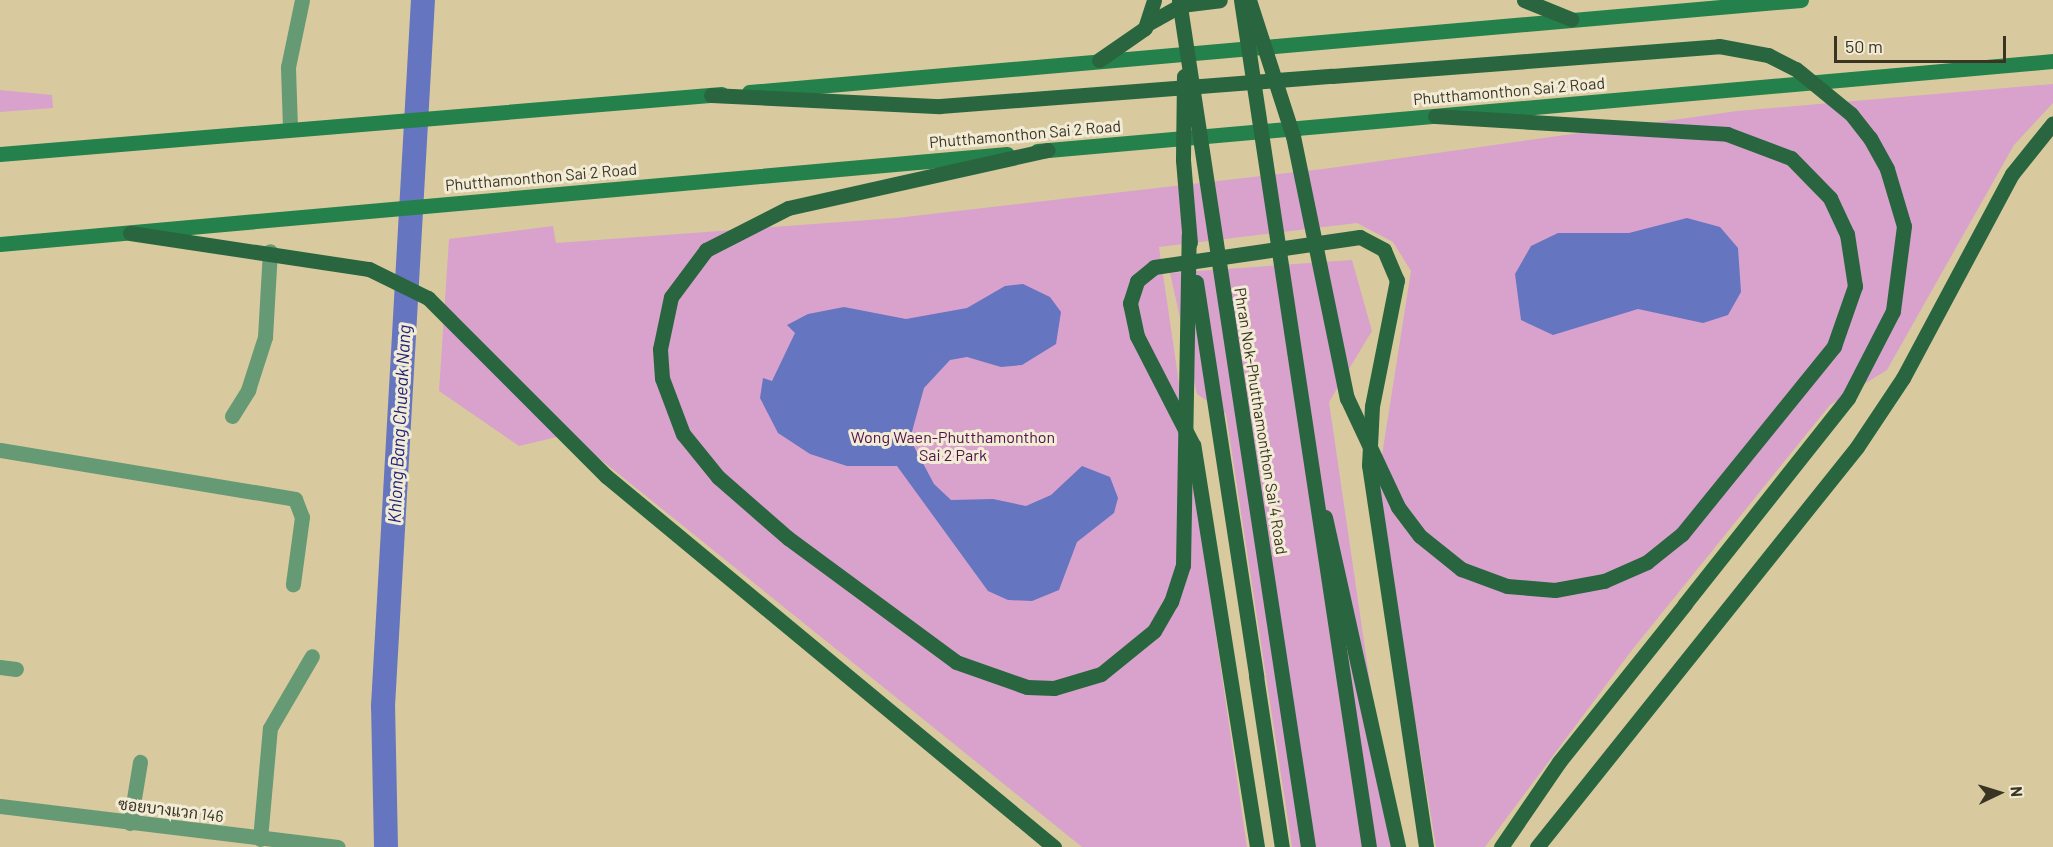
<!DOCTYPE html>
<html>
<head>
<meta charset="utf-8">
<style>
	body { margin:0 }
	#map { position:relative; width:2053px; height:847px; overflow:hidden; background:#d8ca9e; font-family:Barlow,Sarabun,sans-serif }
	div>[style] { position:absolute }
	.green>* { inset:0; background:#d8a2cd }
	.water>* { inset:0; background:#6575bf }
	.canal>* { height:24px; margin:-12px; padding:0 12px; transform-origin:12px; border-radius:12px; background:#6575bf }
	.street>* { height:15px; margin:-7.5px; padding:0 7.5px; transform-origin:7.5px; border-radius:7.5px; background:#659a75 }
	.secondary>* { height:15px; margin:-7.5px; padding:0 7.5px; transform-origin:7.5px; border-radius:7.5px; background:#25814b }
	.primary>* { height:15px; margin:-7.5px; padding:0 7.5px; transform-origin:7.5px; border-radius:7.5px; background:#29663f }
	.primary-bridge>* { height:15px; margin:-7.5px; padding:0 7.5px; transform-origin:7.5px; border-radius:7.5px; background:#29663f }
	span { translate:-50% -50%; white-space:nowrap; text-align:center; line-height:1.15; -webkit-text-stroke:6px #f2ebd5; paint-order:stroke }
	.street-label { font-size:16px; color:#3a3523 }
	.park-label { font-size:16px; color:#501049 }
	.water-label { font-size:18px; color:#1f227a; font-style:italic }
	.north { position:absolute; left:1969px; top:763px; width:60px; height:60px; -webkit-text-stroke:4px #f2ebd5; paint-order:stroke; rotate:86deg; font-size:16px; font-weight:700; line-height:24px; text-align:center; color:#3a3523 }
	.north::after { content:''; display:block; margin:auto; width:21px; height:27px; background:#3a3523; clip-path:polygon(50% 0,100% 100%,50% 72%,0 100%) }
	.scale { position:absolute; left:1834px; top:36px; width:172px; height:27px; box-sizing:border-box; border:3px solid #3a3523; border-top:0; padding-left:8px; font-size:18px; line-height:21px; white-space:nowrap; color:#3a3523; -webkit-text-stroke:4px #f2ebd5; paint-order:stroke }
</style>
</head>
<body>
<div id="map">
	<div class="green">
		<i style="clip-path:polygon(2053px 84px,2053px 103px,2014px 145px,1887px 370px,1830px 405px,1632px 650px,1485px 847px,1436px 847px,1377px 487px,1411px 271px,1393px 242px,1357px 223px,1159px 247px,1247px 847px,1082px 847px,569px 434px,519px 446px,439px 391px,449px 239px,553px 226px,556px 243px,896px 218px,1323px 169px,1737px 111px)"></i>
		<i style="clip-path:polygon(0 90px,52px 95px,53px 108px,0 112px)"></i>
		<i style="clip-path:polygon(1352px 260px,1372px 331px,1329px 402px,1394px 847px,1292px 847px,1226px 414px,1197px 394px,1170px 273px)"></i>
	</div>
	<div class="water">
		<i style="clip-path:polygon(1687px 218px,1720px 227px,1738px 248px,1741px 292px,1728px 315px,1703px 323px,1638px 309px,1553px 335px,1521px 320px,1515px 274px,1531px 246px,1558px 233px,1629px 233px)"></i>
		<i style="clip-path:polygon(1023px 284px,1050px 297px,1061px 312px,1056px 344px,1022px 365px,1001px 367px,967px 357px,950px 360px,924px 388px,910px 439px,934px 484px,951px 500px,993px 499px,1026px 506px,1051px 495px,1082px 466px,1110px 477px,1118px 498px,1114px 513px,1077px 542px,1059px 590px,1032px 601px,1008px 600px,988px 591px,897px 466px,847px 466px,810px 454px,778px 433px,760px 398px,763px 378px,772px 381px,795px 333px,787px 325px,808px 314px,844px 307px,906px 319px,967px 308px,1005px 286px)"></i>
	</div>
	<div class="canal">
		<i style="left:386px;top:847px;width:141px;rotate:-91.2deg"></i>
		<i style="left:383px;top:706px;width:707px;rotate:-86.76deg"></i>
	</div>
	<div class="street">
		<i style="left:290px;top:128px;width:61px;rotate:-91.9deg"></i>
		<i style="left:288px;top:67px;width:68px;rotate:-78.2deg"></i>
		<i style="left:232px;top:416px;width:31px;rotate:-58deg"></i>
		<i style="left:248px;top:390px;width:56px;rotate:-72.2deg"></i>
		<i style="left:265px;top:337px;width:86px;rotate:-86.7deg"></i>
		<i style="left:0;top:450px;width:299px;rotate:9.4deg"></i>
		<i style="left:295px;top:499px;width:19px;rotate:69deg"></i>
		<i style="left:302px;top:517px;width:68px;rotate:97.7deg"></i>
		<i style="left:0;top:667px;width:16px;rotate:7deg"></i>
		<i style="left:0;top:806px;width:340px;rotate:6.9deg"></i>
		<i style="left:130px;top:823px;width:62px;rotate:-80.7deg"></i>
		<i style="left:260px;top:839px;width:111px;rotate:-84.9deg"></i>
		<i style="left:270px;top:728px;width:83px;rotate:-59.7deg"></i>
	</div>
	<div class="secondary">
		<i style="left:749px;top:92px;width:1056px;rotate:-5deg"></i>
		<i style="left:1037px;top:151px;width:1020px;rotate:-5.06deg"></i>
		<i style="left:0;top:154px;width:724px;rotate:-4.75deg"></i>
		<i style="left:0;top:244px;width:1011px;rotate:-5.11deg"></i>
	</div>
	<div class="primary">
		<i style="left:1524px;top:0;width:51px;rotate:22deg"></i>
		<i style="left:1149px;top:23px;width:37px;rotate:-29deg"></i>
		<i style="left:1181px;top:5px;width:39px;rotate:-7deg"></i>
		<i style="left:1099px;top:60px;width:56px;rotate:-34.8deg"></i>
		<i style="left:1145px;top:28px;width:29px;rotate:-72deg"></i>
		<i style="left:711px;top:95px;width:229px;rotate:2.8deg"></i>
		<i style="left:940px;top:106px;width:393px;rotate:-4.4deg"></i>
		<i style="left:1435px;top:116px;width:293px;rotate:3.5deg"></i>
		<i style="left:1727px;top:134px;width:68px;rotate:20.6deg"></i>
		<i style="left:1791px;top:158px;width:56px;rotate:45.7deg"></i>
		<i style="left:1830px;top:198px;width:40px;rotate:65deg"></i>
		<i style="left:1847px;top:234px;width:53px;rotate:81.3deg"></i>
		<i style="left:1855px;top:286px;width:64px;rotate:109.3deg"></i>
		<i style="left:130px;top:233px;width:242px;rotate:8.6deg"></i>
		<i style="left:369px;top:269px;width:66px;rotate:26.2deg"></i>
		<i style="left:428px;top:298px;width:252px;rotate:45deg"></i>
		<i style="left:606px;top:476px;width:582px;rotate:39.63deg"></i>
		<i style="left:718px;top:477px;width:55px;rotate:-129.1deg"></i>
		<i style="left:683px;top:434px;width:60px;rotate:-110.6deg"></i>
		<i style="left:662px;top:378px;width:29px;rotate:-94deg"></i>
		<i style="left:660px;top:349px;width:53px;rotate:-78.1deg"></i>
		<i style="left:671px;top:297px;width:59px;rotate:-53.3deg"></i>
		<i style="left:706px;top:250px;width:92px;rotate:-27.1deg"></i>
		<i style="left:788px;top:208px;width:266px;rotate:-12.6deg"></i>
		<i style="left:1325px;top:517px;width:338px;rotate:77.5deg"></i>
		<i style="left:1256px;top:676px;width:173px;rotate:81.4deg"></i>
		<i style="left:1257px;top:847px;width:407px;rotate:-99deg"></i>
		<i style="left:1193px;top:445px;width:123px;rotate:-117.2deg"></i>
		<i style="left:1137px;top:336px;width:34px;rotate:-102deg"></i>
		<i style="left:1130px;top:303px;width:23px;rotate:-72deg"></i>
		<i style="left:1137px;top:281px;width:22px;rotate:-39deg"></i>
		<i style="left:1154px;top:267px;width:208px;rotate:-8.3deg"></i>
		<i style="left:1360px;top:237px;width:27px;rotate:28deg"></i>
		<i style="left:1384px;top:250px;width:33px;rotate:67deg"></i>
		<i style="left:1397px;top:280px;width:128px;rotate:101.2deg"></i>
		<i style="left:1372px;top:406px;width:59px;rotate:92.9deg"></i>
		<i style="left:1369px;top:465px;width:386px;rotate:81.5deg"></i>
		<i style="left:1501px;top:847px;width:103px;rotate:-55.7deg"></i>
		<i style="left:1559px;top:762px;width:202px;rotate:-51.4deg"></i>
		<i style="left:1537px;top:847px;width:512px;rotate:-51.34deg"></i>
		<i style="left:1857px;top:447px;width:83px;rotate:-56.3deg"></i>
		<i style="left:1903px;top:378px;width:231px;rotate:-61.9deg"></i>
		<i style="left:2012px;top:174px;width:65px;rotate:-51.2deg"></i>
	</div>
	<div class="primary-bridge">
		<i style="left:1179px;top:0;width:857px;rotate:81.34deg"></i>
		<i style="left:1241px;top:0;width:857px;rotate:81.41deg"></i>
		<i style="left:1249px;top:0;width:143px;rotate:72.1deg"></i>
		<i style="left:1293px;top:136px;width:268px;rotate:78.4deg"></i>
		<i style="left:1347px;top:398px;width:120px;rotate:64.9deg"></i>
		<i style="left:1398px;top:507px;width:36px;rotate:53deg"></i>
		<i style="left:1420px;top:536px;width:53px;rotate:38.8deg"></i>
		<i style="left:1461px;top:569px;width:49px;rotate:20.3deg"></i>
		<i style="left:1507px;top:586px;width:48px;rotate:4.8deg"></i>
		<i style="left:1555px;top:590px;width:50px;rotate:-10.4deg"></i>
		<i style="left:1604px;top:581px;width:47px;rotate:-23.8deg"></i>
		<i style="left:1647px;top:562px;width:45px;rotate:-38.7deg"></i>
		<i style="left:1682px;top:534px;width:242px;rotate:-51deg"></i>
		<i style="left:1184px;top:76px;width:84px;rotate:90.7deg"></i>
		<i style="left:1183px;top:160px;width:83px;rotate:85.2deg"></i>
		<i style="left:1332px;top:76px;width:388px;rotate:-4.4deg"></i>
		<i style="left:1719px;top:46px;width:50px;rotate:10.4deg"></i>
		<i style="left:1768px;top:55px;width:31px;rotate:27deg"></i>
		<i style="left:1796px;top:69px;width:71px;rotate:39.3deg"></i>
		<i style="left:1851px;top:114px;width:31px;rotate:52deg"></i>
		<i style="left:1870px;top:138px;width:35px;rotate:61deg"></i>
		<i style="left:1887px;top:169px;width:59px;rotate:73.4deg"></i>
		<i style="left:1904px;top:226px;width:86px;rotate:97.4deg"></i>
		<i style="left:1893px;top:311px;width:98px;rotate:117.3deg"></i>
		<i style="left:1848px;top:398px;width:263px;rotate:128.4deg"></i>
		<i style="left:1196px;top:282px;width:399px;rotate:81.3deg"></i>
		<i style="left:718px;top:477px;width:93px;rotate:41.1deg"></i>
		<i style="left:788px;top:538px;width:209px;rotate:36.4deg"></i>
		<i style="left:956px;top:662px;width:75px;rotate:19.4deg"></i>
		<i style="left:1027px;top:687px;width:27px;rotate:2deg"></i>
		<i style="left:1054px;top:688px;width:49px;rotate:-16.6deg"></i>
		<i style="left:1101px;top:674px;width:68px;rotate:-39.1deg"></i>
		<i style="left:1154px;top:631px;width:34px;rotate:-60deg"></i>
		<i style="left:1171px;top:602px;width:39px;rotate:-72deg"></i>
		<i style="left:1183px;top:565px;width:330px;rotate:-89deg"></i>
	</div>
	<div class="street-label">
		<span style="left:1509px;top:91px;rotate:-5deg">Phutthamonthon Sai 2 Road</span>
		<span style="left:1025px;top:134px;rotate:-5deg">Phutthamonthon Sai 2 Road</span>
		<span style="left:541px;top:177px;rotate:-5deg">Phutthamonthon Sai 2 Road</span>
		<span style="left:1261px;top:421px;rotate:81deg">Phran Nok-Phutthamonthon Sai 4 Road</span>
		<span style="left:171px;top:810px;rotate:7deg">ซอยบางแวก 146</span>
	</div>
	<div class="park-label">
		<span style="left:953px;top:446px">Wong Waen-Phutthamonthon<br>Sai 2 Park</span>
	</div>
	<div class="water-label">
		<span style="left:399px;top:424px;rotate:-87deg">Khlong Bang Chueak Nang</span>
	</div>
	<div class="north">N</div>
	<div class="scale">50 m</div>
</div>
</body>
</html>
